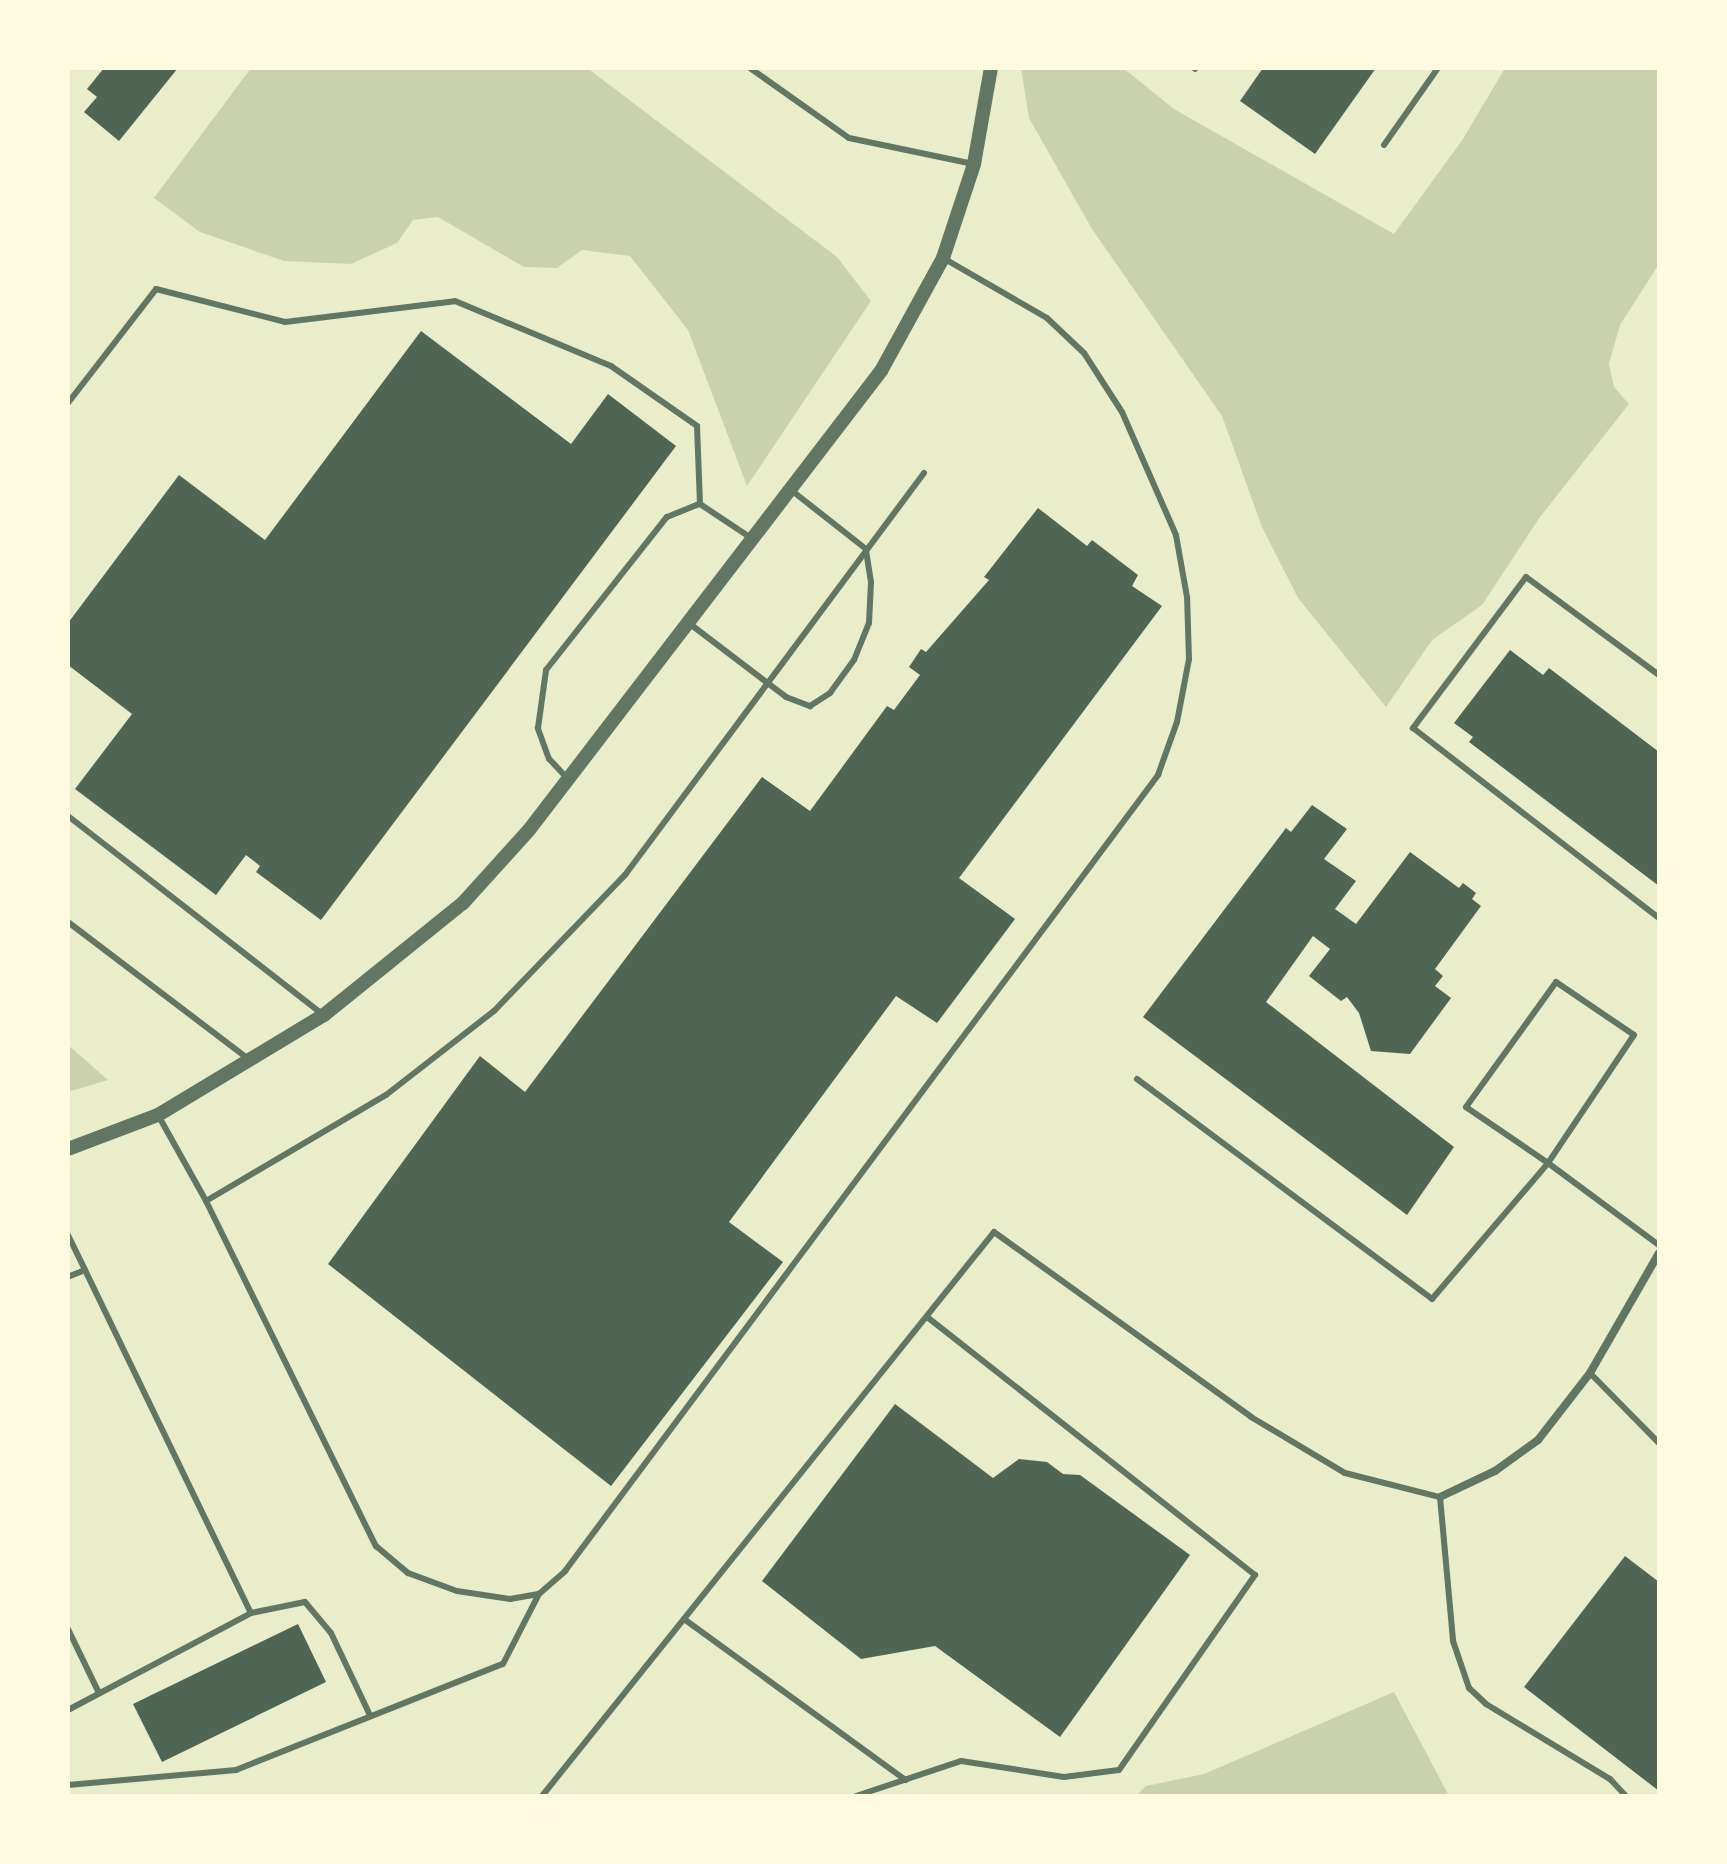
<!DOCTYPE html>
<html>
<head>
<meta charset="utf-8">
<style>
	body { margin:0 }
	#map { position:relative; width:1727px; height:1864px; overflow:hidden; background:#e9edc9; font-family:Literata,serif }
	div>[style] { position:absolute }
	.green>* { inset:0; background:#cad2ad }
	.building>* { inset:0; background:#4f6655 }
	.service>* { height:6px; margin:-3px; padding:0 3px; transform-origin:3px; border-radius:3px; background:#617663 }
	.minor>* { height:8px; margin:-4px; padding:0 4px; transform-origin:4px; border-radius:4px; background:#617663 }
	.tertiary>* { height:14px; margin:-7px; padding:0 7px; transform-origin:7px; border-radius:7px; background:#617663 }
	span { translate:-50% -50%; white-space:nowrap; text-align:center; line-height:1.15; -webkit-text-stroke:6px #fefae0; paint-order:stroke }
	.frame { position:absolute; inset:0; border:70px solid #fefae0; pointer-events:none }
</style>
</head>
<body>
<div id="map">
	<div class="green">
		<i style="clip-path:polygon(251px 68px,587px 68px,837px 257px,871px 301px,747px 486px,688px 330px,630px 256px,582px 250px,557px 268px,524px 267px,438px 217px,413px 220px,397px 243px,351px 264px,284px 261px,200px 232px,154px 198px)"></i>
		<i style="clip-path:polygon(1021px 68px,1123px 68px,1174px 109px,1394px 234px,1463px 139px,1505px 68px,1659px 68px,1659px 264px,1620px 325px,1609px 364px,1614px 387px,1629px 404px,1540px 517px,1482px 605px,1432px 640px,1386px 707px,1298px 598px,1262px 527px,1222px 416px,1092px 229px,1029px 118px)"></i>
		<i style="clip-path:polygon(68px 1045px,108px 1080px,68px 1092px)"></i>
		<i style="clip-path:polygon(1394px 1692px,1449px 1796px,1136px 1796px,1146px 1786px,1204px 1774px)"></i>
	</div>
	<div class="building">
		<i style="clip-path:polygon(104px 68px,178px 68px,119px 141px,84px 112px,97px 97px,87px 89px)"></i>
		<i style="clip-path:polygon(1263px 68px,1376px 68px,1315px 154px,1240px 101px)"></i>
		<i style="clip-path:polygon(421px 331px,571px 444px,608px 394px,676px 446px,321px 920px,256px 872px,260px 866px,246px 855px,216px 895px,75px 789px,132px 714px,68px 665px,68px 623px,179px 475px,265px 540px)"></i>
		<i style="clip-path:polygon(1038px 508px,1087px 546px,1092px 540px,1138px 575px,1132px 586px,1162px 606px,959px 878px,1015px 919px,937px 1023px,896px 996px,729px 1222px,783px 1262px,611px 1486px,328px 1264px,480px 1056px,525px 1092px,762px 777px,810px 811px,887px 706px,894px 710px,920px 675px,909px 667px,921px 649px,926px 652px,989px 580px,984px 577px)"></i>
		<i style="clip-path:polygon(1510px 650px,1543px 675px,1549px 668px,1659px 752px,1659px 886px,1469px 742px,1473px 737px,1454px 723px)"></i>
		<i style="clip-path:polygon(1312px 805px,1347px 829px,1324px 859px,1356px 881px,1335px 909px,1356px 924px,1410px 852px,1459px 888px,1463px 883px,1476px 893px,1472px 899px,1481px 906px,1435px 969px,1443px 976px,1435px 986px,1451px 998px,1410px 1054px,1371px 1051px,1359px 1013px,1347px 997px,1341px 1001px,1309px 976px,1330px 949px,1313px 936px,1266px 1002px,1454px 1147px,1407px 1215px,1143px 1017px,1286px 828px,1291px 832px)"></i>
		<i style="clip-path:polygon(895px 1404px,993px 1478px,1019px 1459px,1047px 1462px,1063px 1474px,1080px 1475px,1190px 1555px,1060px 1737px,935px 1646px,861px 1659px,762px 1581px)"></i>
		<i style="clip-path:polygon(1625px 1556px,1659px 1582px,1659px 1791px,1524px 1687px)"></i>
		<i style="clip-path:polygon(298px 1624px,326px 1682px,162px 1762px,133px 1704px)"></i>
	</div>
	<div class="service">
		<i style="left:750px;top:68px;width:121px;rotate:35.3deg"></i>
		<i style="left:849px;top:138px;width:127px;rotate:11.8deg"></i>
		<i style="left:1195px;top:69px;width:1px;rotate:-45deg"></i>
		<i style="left:1384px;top:145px;width:94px;rotate:-55deg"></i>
		<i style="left:68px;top:403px;width:144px;rotate:-52.3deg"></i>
		<i style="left:156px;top:289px;width:133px;rotate:14.3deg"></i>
		<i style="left:285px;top:322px;width:171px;rotate:-7deg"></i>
		<i style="left:455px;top:301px;width:169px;rotate:22.6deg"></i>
		<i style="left:611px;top:366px;width:105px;rotate:34.9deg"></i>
		<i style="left:697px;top:426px;width:78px;rotate:87.8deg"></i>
		<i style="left:700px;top:504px;width:61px;rotate:33.7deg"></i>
		<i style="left:690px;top:624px;width:121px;rotate:37.2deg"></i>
		<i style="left:786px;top:697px;width:26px;rotate:21deg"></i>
		<i style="left:810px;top:706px;width:24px;rotate:-33deg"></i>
		<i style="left:830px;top:693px;width:41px;rotate:-54deg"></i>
		<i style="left:854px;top:660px;width:40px;rotate:-68deg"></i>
		<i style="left:869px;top:623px;width:41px;rotate:-87.2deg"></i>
		<i style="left:871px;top:582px;width:33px;rotate:-99deg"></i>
		<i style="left:866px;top:549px;width:95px;rotate:-141.8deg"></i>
		<i style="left:1659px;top:675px;width:165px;rotate:-143.6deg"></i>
		<i style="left:1526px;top:577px;width:189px;rotate:126.8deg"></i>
		<i style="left:1413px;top:728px;width:311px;rotate:37.7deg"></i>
		<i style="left:567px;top:778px;width:26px;rotate:-133deg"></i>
		<i style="left:549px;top:759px;width:33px;rotate:-110deg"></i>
		<i style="left:538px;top:728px;width:59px;rotate:-82.1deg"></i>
		<i style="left:546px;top:670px;width:195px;rotate:-51.7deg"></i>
		<i style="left:667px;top:517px;width:35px;rotate:-22deg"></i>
		<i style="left:68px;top:816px;width:324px;rotate:37.9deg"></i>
		<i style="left:68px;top:922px;width:228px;rotate:37.2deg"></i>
		<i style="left:1556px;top:982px;width:94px;rotate:34.2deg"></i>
		<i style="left:1634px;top:1035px;width:154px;rotate:123.9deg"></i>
		<i style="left:1548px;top:1163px;width:99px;rotate:-145.7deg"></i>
		<i style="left:1466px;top:1107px;width:154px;rotate:-54.2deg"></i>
		<i style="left:1137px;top:1079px;width:368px;rotate:36.7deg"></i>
		<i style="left:1432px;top:1299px;width:179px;rotate:-49.5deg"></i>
		<i style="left:1548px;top:1163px;width:138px;rotate:36.5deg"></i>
		<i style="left:158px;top:1115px;width:98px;rotate:60.8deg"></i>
		<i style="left:206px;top:1201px;width:385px;rotate:63.8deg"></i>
		<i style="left:376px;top:1546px;width:42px;rotate:40.2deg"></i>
		<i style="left:408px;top:1573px;width:52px;rotate:20.2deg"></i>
		<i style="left:457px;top:1591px;width:54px;rotate:8.6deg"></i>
		<i style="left:510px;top:1599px;width:29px;rotate:-10deg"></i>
		<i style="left:539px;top:1594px;width:35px;rotate:-41deg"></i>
		<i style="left:565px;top:1571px;width:993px;rotate:-53.31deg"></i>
		<i style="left:1158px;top:775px;width:56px;rotate:-70.3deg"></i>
		<i style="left:1177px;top:722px;width:64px;rotate:-79.2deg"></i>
		<i style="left:1189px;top:659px;width:62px;rotate:-91.8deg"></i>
		<i style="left:1187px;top:597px;width:63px;rotate:-100.1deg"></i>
		<i style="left:1176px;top:535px;width:134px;rotate:-113.7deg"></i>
		<i style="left:1122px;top:412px;width:70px;rotate:-122.8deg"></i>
		<i style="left:1084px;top:353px;width:51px;rotate:-136.6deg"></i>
		<i style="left:1047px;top:318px;width:120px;rotate:-150deg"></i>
		<i style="left:206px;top:1201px;width:209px;rotate:-30.5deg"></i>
		<i style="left:386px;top:1095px;width:137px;rotate:-37.9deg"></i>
		<i style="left:494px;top:1011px;width:189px;rotate:-46.1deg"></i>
		<i style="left:625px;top:875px;width:501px;rotate:-53.36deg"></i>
		<i style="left:68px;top:1235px;width:39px;rotate:64deg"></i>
		<i style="left:85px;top:1270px;width:18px;rotate:158deg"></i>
		<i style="left:85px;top:1270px;width:381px;rotate:64.2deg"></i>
		<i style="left:251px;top:1613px;width:55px;rotate:-11.5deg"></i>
		<i style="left:305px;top:1602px;width:40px;rotate:50deg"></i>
		<i style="left:331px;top:1633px;width:91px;rotate:64.6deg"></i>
		<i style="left:1590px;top:1373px;width:98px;rotate:45.4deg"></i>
		<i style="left:684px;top:1619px;width:274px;rotate:36deg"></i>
		<i style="left:68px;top:1629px;width:71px;rotate:64.2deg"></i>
		<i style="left:68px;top:1710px;width:207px;rotate:-27.9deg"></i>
		<i style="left:68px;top:1785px;width:169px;rotate:-5.1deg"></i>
		<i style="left:236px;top:1770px;width:287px;rotate:-21.7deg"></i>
		<i style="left:503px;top:1664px;width:79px;rotate:-62.8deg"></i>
		<i style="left:542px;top:1796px;width:723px;rotate:-51.29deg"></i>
		<i style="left:994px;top:1232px;width:317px;rotate:35.7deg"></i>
		<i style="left:1251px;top:1417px;width:109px;rotate:30.8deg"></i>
		<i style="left:1345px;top:1473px;width:98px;rotate:14.2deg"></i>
		<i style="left:1440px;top:1497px;width:145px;rotate:84.8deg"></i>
		<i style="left:1453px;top:1641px;width:50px;rotate:71.2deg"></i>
		<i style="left:1469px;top:1688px;width:23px;rotate:43deg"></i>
		<i style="left:1486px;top:1704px;width:145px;rotate:31.2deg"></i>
		<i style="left:1610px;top:1779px;width:23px;rotate:47deg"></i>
		<i style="left:856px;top:1796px;width:111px;rotate:-18.4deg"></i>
		<i style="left:961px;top:1761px;width:104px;rotate:8.8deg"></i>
		<i style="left:1064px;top:1777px;width:55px;rotate:-7.3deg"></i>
		<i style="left:1119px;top:1770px;width:238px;rotate:-55.1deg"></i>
		<i style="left:1255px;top:1575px;width:417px;rotate:-141.8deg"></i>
	</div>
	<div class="minor">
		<i style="left:1440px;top:1497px;width:61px;rotate:-25.3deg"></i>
		<i style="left:1495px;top:1471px;width:53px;rotate:-35.8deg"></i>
		<i style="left:1538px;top:1440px;width:85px;rotate:-52.2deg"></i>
		<i style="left:1590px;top:1373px;width:138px;rotate:-60.1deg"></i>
	</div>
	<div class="tertiary">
		<i style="left:68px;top:1149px;width:96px;rotate:-20.7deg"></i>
		<i style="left:158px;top:1115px;width:194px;rotate:-31.1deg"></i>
		<i style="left:324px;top:1015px;width:179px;rotate:-38.9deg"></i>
		<i style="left:463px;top:903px;width:98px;rotate:-47.9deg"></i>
		<i style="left:529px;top:830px;width:578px;rotate:-52.52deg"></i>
		<i style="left:881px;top:371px;width:129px;rotate:-61.2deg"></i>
		<i style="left:943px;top:258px;width:99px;rotate:-71.7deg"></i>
		<i style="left:974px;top:164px;width:97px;rotate:-80deg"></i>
	</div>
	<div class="frame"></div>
</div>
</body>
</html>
